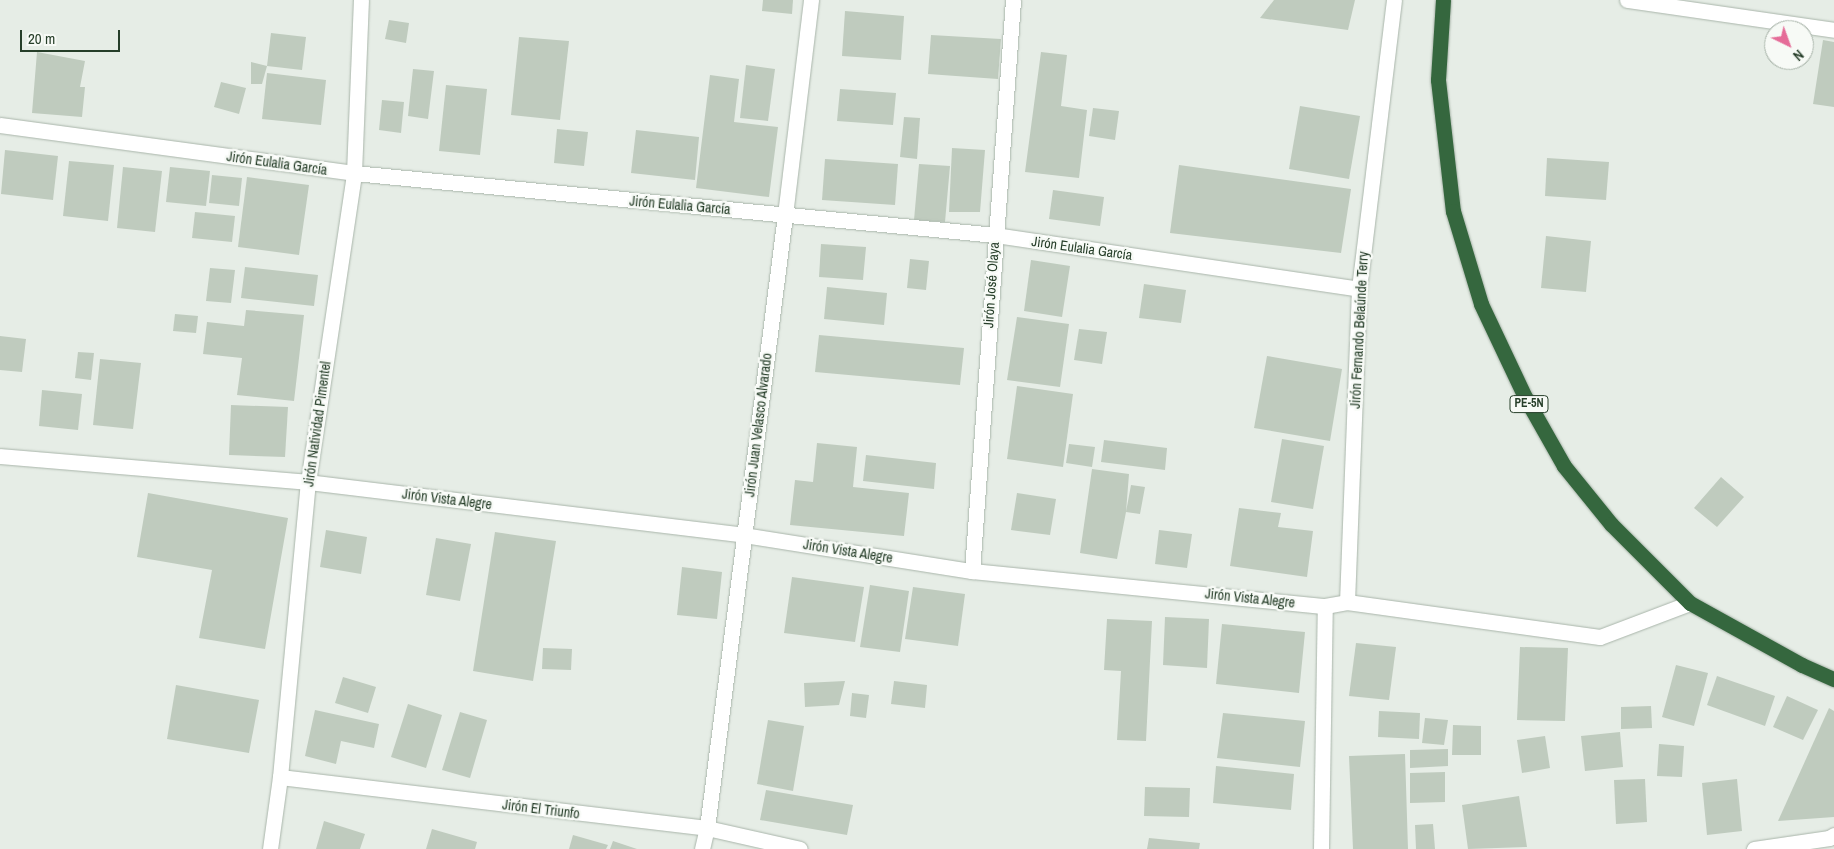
<!DOCTYPE html>
<html>
<head>
<meta charset="utf-8">
<style>
	body { margin:0 }
	#map { position:relative; width:1834px; height:849px; overflow:hidden; background:#e6ede6; font-family:"Archivo Narrow",sans-serif }
	div>[style] { position:absolute }
	.building>* { inset:0; background:#bfcbbe }
	.roads { filter:drop-shadow(0 0 1px #a9b5aa) drop-shadow(0 0 1px #a9b5aa) }
	.minor>* { height:15px; margin:-7.5px; padding:0 7.5px; transform-origin:7.5px; border-radius:7.5px; background:#fff }
	.highway>* { height:15px; margin:-7.5px; padding:0 7.5px; transform-origin:7.5px; border-radius:7.5px; background:#35673e }
	span { translate:-50% -50%; white-space:nowrap; text-align:center; line-height:1.15; -webkit-text-stroke:4.5px #f7faf6; paint-order:stroke }
	.shield-label span { padding:1px 4px; background:#f7faf6; border:1px solid; border-radius:4px; -webkit-text-stroke-width:0 }
	.shield-label { font-size:12px; color:#263e29; font-weight:700 }
	.street-label { font-size:14px; color:#263e29 }
	.north { position:absolute; left:1764px; top:20px; width:50px; height:50px; box-sizing:border-box; background:#f7faf6; border:1px solid #a3afa4; border-radius:50%; rotate:138deg; font-size:14px; font-weight:700; line-height:20px; text-align:center; color:#263e29 }
	.north::after { content:''; display:block; margin:auto; width:18px; height:22px; background:#e56c98; clip-path:polygon(50% 0,100% 100%,50% 72%,0 100%) }
	.scale { position:absolute; left:20px; top:30px; width:100px; height:22px; box-sizing:border-box; border:2px solid #263e29; border-top:0; padding-left:6px; font-size:15px; line-height:18px; white-space:nowrap; color:#263e29; -webkit-text-stroke:4px #f7faf6; paint-order:stroke }
</style>
</head>
<body>
<div id="map">
	<div class="building">
		<i style="clip-path:polygon(763px 0,793px 0,792px 14px,762px 11px)"></i>
		<i style="clip-path:polygon(1274px 0,1355px 0,1348px 30px,1260px 18px)"></i>
		<i style="clip-path:polygon(845px 11px,904px 16px,901px 60px,842px 56px)"></i>
		<i style="clip-path:polygon(389px 20px,409px 23px,406px 43px,385px 39px)"></i>
		<i style="clip-path:polygon(271px 33px,306px 37px,302px 70px,267px 66px)"></i>
		<i style="clip-path:polygon(931px 35px,1001px 39px,998px 79px,928px 74px)"></i>
		<i style="clip-path:polygon(519px 37px,569px 41px,560px 120px,511px 115px)"></i>
		<i style="clip-path:polygon(1823px 40px,1834px 42px,1834px 107px,1813px 104px)"></i>
		<i style="clip-path:polygon(37px 52px,85px 61px,80px 87px,85px 87px,82px 117px,32px 113px)"></i>
		<i style="clip-path:polygon(1041px 52px,1067px 55px,1061px 106px,1087px 110px,1079px 178px,1025px 172px)"></i>
		<i style="clip-path:polygon(251px 62px,267px 66px,262px 84px,251px 84px)"></i>
		<i style="clip-path:polygon(746px 65px,775px 69px,768px 121px,740px 118px)"></i>
		<i style="clip-path:polygon(413px 69px,434px 71px,428px 119px,408px 116px)"></i>
		<i style="clip-path:polygon(267px 73px,326px 80px,321px 125px,262px 119px)"></i>
		<i style="clip-path:polygon(710px 75px,739px 79px,734px 122px,778px 127px,769px 197px,696px 188px)"></i>
		<i style="clip-path:polygon(221px 82px,246px 88px,239px 114px,214px 107px)"></i>
		<i style="clip-path:polygon(446px 85px,487px 89px,480px 155px,439px 151px)"></i>
		<i style="clip-path:polygon(840px 89px,896px 93px,893px 125px,837px 121px)"></i>
		<i style="clip-path:polygon(382px 100px,404px 102px,401px 133px,379px 130px)"></i>
		<i style="clip-path:polygon(1300px 106px,1360px 116px,1349px 179px,1289px 169px)"></i>
		<i style="clip-path:polygon(1093px 108px,1119px 111px,1115px 140px,1089px 136px)"></i>
		<i style="clip-path:polygon(904px 117px,920px 118px,917px 159px,900px 157px)"></i>
		<i style="clip-path:polygon(557px 129px,588px 132px,584px 166px,554px 163px)"></i>
		<i style="clip-path:polygon(636px 130px,699px 137px,695px 180px,631px 173px)"></i>
		<i style="clip-path:polygon(952px 148px,985px 150px,980px 212px,949px 212px)"></i>
		<i style="clip-path:polygon(5px 150px,58px 156px,53px 200px,1px 194px)"></i>
		<i style="clip-path:polygon(1547px 158px,1609px 162px,1606px 200px,1545px 196px)"></i>
		<i style="clip-path:polygon(825px 159px,898px 164px,895px 205px,822px 200px)"></i>
		<i style="clip-path:polygon(69px 161px,114px 165px,108px 221px,63px 216px)"></i>
		<i style="clip-path:polygon(919px 164px,950px 166px,945px 222px,914px 220px)"></i>
		<i style="clip-path:polygon(1179px 165px,1351px 189px,1341px 253px,1170px 233px)"></i>
		<i style="clip-path:polygon(123px 167px,162px 171px,155px 232px,117px 228px)"></i>
		<i style="clip-path:polygon(170px 167px,210px 171px,206px 206px,166px 202px)"></i>
		<i style="clip-path:polygon(212px 175px,242px 178px,239px 206px,209px 203px)"></i>
		<i style="clip-path:polygon(247px 177px,309px 185px,299px 255px,238px 247px)"></i>
		<i style="clip-path:polygon(1053px 190px,1104px 197px,1100px 226px,1049px 219px)"></i>
		<i style="clip-path:polygon(195px 212px,235px 216px,232px 242px,192px 238px)"></i>
		<i style="clip-path:polygon(1546px 236px,1591px 241px,1586px 292px,1541px 288px)"></i>
		<i style="clip-path:polygon(821px 244px,866px 247px,863px 280px,819px 277px)"></i>
		<i style="clip-path:polygon(910px 259px,929px 261px,926px 290px,907px 288px)"></i>
		<i style="clip-path:polygon(1031px 260px,1070px 266px,1062px 317px,1024px 311px)"></i>
		<i style="clip-path:polygon(245px 267px,318px 275px,314px 306px,241px 298px)"></i>
		<i style="clip-path:polygon(210px 268px,235px 270px,231px 303px,206px 301px)"></i>
		<i style="clip-path:polygon(1144px 284px,1186px 290px,1181px 323px,1139px 318px)"></i>
		<i style="clip-path:polygon(827px 287px,887px 293px,884px 325px,824px 319px)"></i>
		<i style="clip-path:polygon(246px 310px,304px 315px,294px 401px,237px 395px,242px 358px,203px 354px,207px 322px,244px 326px)"></i>
		<i style="clip-path:polygon(175px 314px,198px 316px,196px 333px,173px 331px)"></i>
		<i style="clip-path:polygon(1017px 317px,1069px 324px,1060px 387px,1007px 380px)"></i>
		<i style="clip-path:polygon(1079px 329px,1107px 332px,1102px 364px,1074px 360px)"></i>
		<i style="clip-path:polygon(819px 335px,964px 348px,960px 385px,815px 372px)"></i>
		<i style="clip-path:polygon(0 336px,26px 339px,22px 372px,0 370px)"></i>
		<i style="clip-path:polygon(78px 352px,94px 353px,91px 380px,75px 378px)"></i>
		<i style="clip-path:polygon(1267px 356px,1342px 369px,1330px 441px,1254px 428px)"></i>
		<i style="clip-path:polygon(100px 359px,141px 363px,133px 429px,93px 425px)"></i>
		<i style="clip-path:polygon(1017px 386px,1073px 394px,1063px 467px,1007px 459px)"></i>
		<i style="clip-path:polygon(42px 390px,82px 394px,78px 430px,39px 426px)"></i>
		<i style="clip-path:polygon(231px 405px,288px 407px,285px 457px,229px 455px)"></i>
		<i style="clip-path:polygon(1282px 439px,1324px 446px,1313px 509px,1271px 502px)"></i>
		<i style="clip-path:polygon(1104px 440px,1167px 448px,1165px 470px,1101px 462px)"></i>
		<i style="clip-path:polygon(817px 443px,857px 447px,853px 487px,909px 493px,904px 536px,790px 525px,795px 480px,813px 482px)"></i>
		<i style="clip-path:polygon(1069px 444px,1095px 447px,1092px 467px,1066px 463px)"></i>
		<i style="clip-path:polygon(866px 455px,936px 463px,934px 489px,863px 481px)"></i>
		<i style="clip-path:polygon(1092px 469px,1129px 474px,1126px 512px,1131px 485px,1145px 487px,1140px 514px,1126px 512px,1117px 559px,1080px 553px)"></i>
		<i style="clip-path:polygon(1721px 477px,1744px 497px,1717px 527px,1694px 508px)"></i>
		<i style="clip-path:polygon(148px 493px,288px 518px,265px 649px,199px 638px,212px 570px,137px 557px)"></i>
		<i style="clip-path:polygon(1017px 493px,1056px 499px,1050px 535px,1011px 530px)"></i>
		<i style="clip-path:polygon(1239px 508px,1281px 513px,1278px 527px,1313px 531px,1307px 577px,1230px 566px)"></i>
		<i style="clip-path:polygon(326px 530px,367px 537px,361px 574px,320px 567px)"></i>
		<i style="clip-path:polygon(1159px 530px,1192px 534px,1187px 568px,1155px 564px)"></i>
		<i style="clip-path:polygon(495px 532px,556px 541px,533px 681px,473px 671px)"></i>
		<i style="clip-path:polygon(436px 538px,471px 544px,460px 601px,426px 595px)"></i>
		<i style="clip-path:polygon(682px 567px,722px 572px,717px 619px,677px 615px)"></i>
		<i style="clip-path:polygon(792px 577px,864px 587px,855px 642px,784px 633px)"></i>
		<i style="clip-path:polygon(870px 585px,909px 591px,900px 652px,860px 647px)"></i>
		<i style="clip-path:polygon(913px 587px,965px 594px,958px 646px,905px 639px)"></i>
		<i style="clip-path:polygon(1165px 617px,1209px 619px,1207px 668px,1163px 665px)"></i>
		<i style="clip-path:polygon(1107px 619px,1152px 621px,1146px 741px,1117px 740px,1121px 671px,1104px 670px)"></i>
		<i style="clip-path:polygon(1222px 624px,1305px 632px,1299px 693px,1216px 684px)"></i>
		<i style="clip-path:polygon(1356px 643px,1396px 647px,1389px 700px,1349px 696px)"></i>
		<i style="clip-path:polygon(1520px 647px,1568px 648px,1565px 721px,1517px 720px)"></i>
		<i style="clip-path:polygon(543px 648px,572px 649px,571px 670px,542px 669px)"></i>
		<i style="clip-path:polygon(1676px 665px,1708px 673px,1694px 726px,1662px 717px)"></i>
		<i style="clip-path:polygon(1717px 676px,1775px 696px,1765px 726px,1707px 705px)"></i>
		<i style="clip-path:polygon(343px 677px,376px 687px,368px 713px,335px 703px)"></i>
		<i style="clip-path:polygon(845px 681px,839px 705px,805px 707px,804px 683px)"></i>
		<i style="clip-path:polygon(894px 681px,927px 685px,925px 708px,891px 704px)"></i>
		<i style="clip-path:polygon(176px 685px,259px 700px,249px 753px,167px 739px)"></i>
		<i style="clip-path:polygon(852px 693px,869px 695px,866px 718px,850px 716px)"></i>
		<i style="clip-path:polygon(1787px 696px,1818px 710px,1803px 740px,1773px 727px)"></i>
		<i style="clip-path:polygon(408px 704px,442px 715px,426px 768px,391px 757px)"></i>
		<i style="clip-path:polygon(1651px 706px,1652px 728px,1621px 729px,1621px 707px)"></i>
		<i style="clip-path:polygon(1829px 708px,1834px 711px,1834px 817px,1778px 821px)"></i>
		<i style="clip-path:polygon(315px 710px,379px 724px,374px 748px,341px 741px,336px 764px,305px 756px)"></i>
		<i style="clip-path:polygon(1379px 711px,1420px 713px,1419px 739px,1378px 737px)"></i>
		<i style="clip-path:polygon(460px 712px,487px 720px,470px 778px,442px 770px)"></i>
		<i style="clip-path:polygon(1223px 713px,1305px 721px,1300px 767px,1217px 758px)"></i>
		<i style="clip-path:polygon(1425px 718px,1448px 720px,1444px 745px,1422px 743px)"></i>
		<i style="clip-path:polygon(768px 720px,804px 726px,793px 791px,757px 784px)"></i>
		<i style="clip-path:polygon(1453px 725px,1481px 726px,1481px 755px,1452px 755px)"></i>
		<i style="clip-path:polygon(1620px 732px,1623px 767px,1585px 771px,1581px 736px)"></i>
		<i style="clip-path:polygon(1545px 736px,1550px 768px,1522px 773px,1517px 740px)"></i>
		<i style="clip-path:polygon(1659px 744px,1684px 746px,1682px 777px,1657px 776px)"></i>
		<i style="clip-path:polygon(1448px 749px,1448px 766px,1410px 768px,1410px 750px)"></i>
		<i style="clip-path:polygon(1405px 754px,1408px 849px,1353px 849px,1349px 756px)"></i>
		<i style="clip-path:polygon(1216px 766px,1294px 774px,1291px 810px,1213px 803px)"></i>
		<i style="clip-path:polygon(1445px 772px,1445px 802px,1410px 803px,1410px 773px)"></i>
		<i style="clip-path:polygon(1645px 779px,1647px 822px,1616px 824px,1614px 780px)"></i>
		<i style="clip-path:polygon(1737px 779px,1742px 831px,1707px 835px,1702px 783px)"></i>
		<i style="clip-path:polygon(1145px 787px,1190px 788px,1189px 817px,1144px 816px)"></i>
		<i style="clip-path:polygon(766px 790px,853px 805px,847px 835px,760px 820px)"></i>
		<i style="clip-path:polygon(1519px 796px,1527px 847px,1468px 849px,1462px 805px)"></i>
		<i style="clip-path:polygon(324px 821px,365px 834px,360px 849px,316px 849px)"></i>
		<i style="clip-path:polygon(1433px 824px,1435px 849px,1416px 849px,1415px 825px)"></i>
		<i style="clip-path:polygon(432px 829px,477px 842px,475px 849px,426px 849px)"></i>
		<i style="clip-path:polygon(573px 835px,608px 845px,606px 849px,569px 849px)"></i>
		<i style="clip-path:polygon(1149px 838px,1200px 843px,1199px 849px,1147px 849px)"></i>
		<i style="clip-path:polygon(613px 841px,637px 849px,610px 849px)"></i>
	</div>
	<div class="roads">
		<div class="minor">
			<i style="left:1627px;top:0;width:209px;rotate:8.2deg"></i>
			<i style="left:0;top:125px;width:357px;rotate:7.7deg"></i>
			<i style="left:354px;top:173px;width:644px;rotate:5.52deg"></i>
			<i style="left:995px;top:235px;width:368px;rotate:8.4deg"></i>
			<i style="left:0;top:456px;width:309px;rotate:4.8deg"></i>
			<i style="left:308px;top:482px;width:439px;rotate:6.9deg"></i>
			<i style="left:744px;top:535px;width:231px;rotate:9deg"></i>
			<i style="left:972px;top:571px;width:355px;rotate:5.7deg"></i>
			<i style="left:1325px;top:606px;width:22px;rotate:-10deg"></i>
			<i style="left:1347px;top:602px;width:255px;rotate:7.9deg"></i>
			<i style="left:1600px;top:637px;width:96px;rotate:-20.7deg"></i>
			<i style="left:972px;top:571px;width:572px;rotate:-85.89deg"></i>
			<i style="left:1347px;top:602px;width:313px;rotate:-87.8deg"></i>
			<i style="left:1359px;top:289px;width:291px;rotate:-83.1deg"></i>
			<i style="left:280px;top:777px;width:430px;rotate:6.8deg"></i>
			<i style="left:707px;top:828px;width:95px;rotate:12.7deg"></i>
			<i style="left:270px;top:849px;width:73px;rotate:-82.1deg"></i>
			<i style="left:280px;top:777px;width:296px;rotate:-84.6deg"></i>
			<i style="left:308px;top:482px;width:312px;rotate:-81.5deg"></i>
			<i style="left:354px;top:173px;width:173px;rotate:-87.7deg"></i>
			<i style="left:702px;top:849px;width:22px;rotate:-77deg"></i>
			<i style="left:707px;top:828px;width:618px;rotate:-82.75deg"></i>
			<i style="left:785px;top:215px;width:217px;rotate:-83.1deg"></i>
			<i style="left:1321px;top:849px;width:243px;rotate:-89.1deg"></i>
			<i style="left:1754px;top:849px;width:76px;rotate:-8.3deg"></i>
			<i style="left:1829px;top:838px;width:6px;rotate:-31deg"></i>
		</div>
		<div class="highway">
			<i style="left:1443px;top:0;width:80px;rotate:93.6deg"></i>
			<i style="left:1438px;top:80px;width:132px;rotate:83.5deg"></i>
			<i style="left:1453px;top:211px;width:97px;rotate:73.2deg"></i>
			<i style="left:1481px;top:304px;width:103px;rotate:64.7deg"></i>
			<i style="left:1525px;top:397px;width:79px;rotate:60.5deg"></i>
			<i style="left:1564px;top:466px;width:75px;rotate:51deg"></i>
			<i style="left:1611px;top:524px;width:112px;rotate:45deg"></i>
			<i style="left:1690px;top:603px;width:128px;rotate:29deg"></i>
			<i style="left:1802px;top:665px;width:35px;rotate:24deg"></i>
		</div>
	</div>
	<div class="shield-label">
		<span style="left:1529px;top:404px">PE-5N</span>
	</div>
	<div class="street-label">
		<span style="left:277px;top:163px;rotate:8deg">Jirón Eulalia García</span>
		<span style="left:680px;top:205px;rotate:5deg">Jirón Eulalia García</span>
		<span style="left:1082px;top:248px;rotate:8deg">Jirón Eulalia García</span>
		<span style="left:991px;top:285px;rotate:-86deg">Jirón José Olaya</span>
		<span style="left:1359px;top:330px;rotate:-87deg">Jirón Fernando Belaúnde Terry</span>
		<span style="left:317px;top:424px;rotate:-82deg">Jirón Natividad Pimentel</span>
		<span style="left:758px;top:425px;rotate:-83deg">Jirón Juan Velasco Alvarado</span>
		<span style="left:447px;top:499px;rotate:7deg">Jirón Vista Alegre</span>
		<span style="left:848px;top:551px;rotate:9deg">Jirón Vista Alegre</span>
		<span style="left:1250px;top:598px;rotate:6deg">Jirón Vista Alegre</span>
		<span style="left:541px;top:809px;rotate:7deg">Jirón El Triunfo</span>
	</div>
	<div class="north">N</div>
	<div class="scale">20 m</div>
</div>
</body>
</html>
